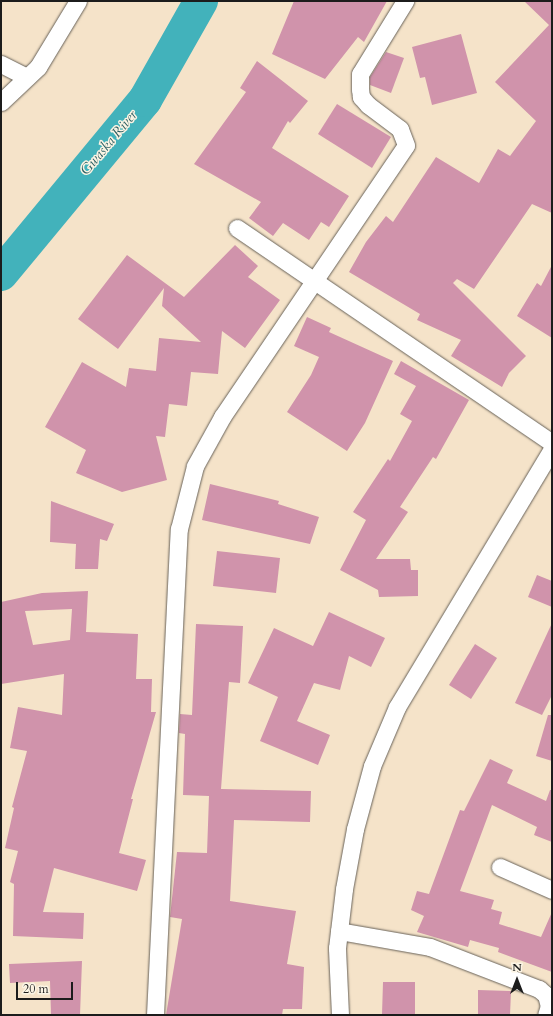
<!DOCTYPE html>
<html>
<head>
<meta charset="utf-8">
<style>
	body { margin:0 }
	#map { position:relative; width:553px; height:1016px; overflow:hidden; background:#f5e3c9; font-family:Cardo,serif }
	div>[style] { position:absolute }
	.river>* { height:34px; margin:-17px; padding:0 17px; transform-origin:17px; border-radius:17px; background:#42b2bb }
	.building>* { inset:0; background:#d093ab }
	.roads { filter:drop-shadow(0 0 1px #686259) drop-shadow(0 0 1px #686259) }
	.street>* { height:17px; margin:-8.5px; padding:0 8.5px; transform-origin:8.5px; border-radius:8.5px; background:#fff }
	span { translate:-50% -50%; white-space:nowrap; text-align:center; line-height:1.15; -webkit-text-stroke:3px #fcf5e5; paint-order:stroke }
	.water-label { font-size:14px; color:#2d6064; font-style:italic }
	.frame { position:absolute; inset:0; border:2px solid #1c1c1c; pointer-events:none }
	.north { position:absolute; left:497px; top:960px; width:40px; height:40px; -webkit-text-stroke:3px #fcf5e5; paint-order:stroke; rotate:0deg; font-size:11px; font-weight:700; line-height:16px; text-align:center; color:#1c1c1c }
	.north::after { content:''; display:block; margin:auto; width:14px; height:18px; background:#1c1c1c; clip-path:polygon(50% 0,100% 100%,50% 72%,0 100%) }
	.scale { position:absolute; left:16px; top:982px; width:57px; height:18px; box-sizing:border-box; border:2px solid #1c1c1c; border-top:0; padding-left:5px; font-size:12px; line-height:14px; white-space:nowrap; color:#1c1c1c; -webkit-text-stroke:3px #fcf5e5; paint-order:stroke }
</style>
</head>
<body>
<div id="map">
	<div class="river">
		<i style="left:1px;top:274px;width:226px;rotate:-50.4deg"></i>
		<i style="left:145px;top:100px;width:114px;rotate:-60.5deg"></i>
	</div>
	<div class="building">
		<i style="clip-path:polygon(294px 1px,387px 1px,364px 42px,358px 37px,325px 79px,272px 54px)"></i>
		<i style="clip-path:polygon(524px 1px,552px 1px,552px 213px,532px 204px,474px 289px,457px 279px,453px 283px,526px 356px,509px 373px,502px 387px,451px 356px,461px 340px,417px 320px,420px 314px,349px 272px,366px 242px,386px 216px,393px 222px,436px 157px,479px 183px,498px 149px,510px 156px,536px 121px,495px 82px,549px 25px)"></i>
		<i style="clip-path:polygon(461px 34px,477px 93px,432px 105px,425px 77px,420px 78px,412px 47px)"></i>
		<i style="clip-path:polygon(386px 52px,404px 58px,391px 93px,370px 85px,370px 77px)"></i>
		<i style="clip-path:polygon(257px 61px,308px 101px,290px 123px,288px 121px,272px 148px,349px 196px,329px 227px,321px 222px,309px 240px,283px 223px,273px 236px,249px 218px,261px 202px,194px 164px,246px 92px,240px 88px)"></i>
		<i style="clip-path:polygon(337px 104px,391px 137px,372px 168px,318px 134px)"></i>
		<i style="clip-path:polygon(235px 245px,258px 266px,248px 277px,280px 300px,245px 348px,222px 331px,218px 374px,191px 372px,187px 406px,169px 404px,165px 437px,156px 436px,167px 480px,122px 492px,76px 473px,86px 450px,45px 427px,82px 362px,126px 387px,129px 368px,156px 371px,159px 338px,201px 342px,162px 306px,164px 288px,118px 349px,78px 319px,127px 255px,184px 297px)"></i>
		<i style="clip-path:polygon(552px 265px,552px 338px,517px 316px,537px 283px,541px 286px)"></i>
		<i style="clip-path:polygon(307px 317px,331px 328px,329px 332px,393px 361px,365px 423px,347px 451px,287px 412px,311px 375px,319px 357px,294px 346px)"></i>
		<i style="clip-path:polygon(401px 361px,469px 400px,436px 459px,433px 457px,400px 507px,408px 512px,376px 559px,410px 559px,411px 570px,418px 570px,418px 596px,379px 597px,378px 590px,340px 570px,366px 520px,353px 512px,388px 459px,390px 461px,412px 421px,400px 414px,416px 386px,394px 374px)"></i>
		<i style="clip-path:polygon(210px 484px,279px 501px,278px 504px,319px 517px,310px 544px,202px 520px)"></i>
		<i style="clip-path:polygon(51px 501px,114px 524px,107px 541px,100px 539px,98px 569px,75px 569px,76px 544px,50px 542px)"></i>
		<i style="clip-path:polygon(217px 551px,280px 558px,276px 593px,213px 586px)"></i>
		<i style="clip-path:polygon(537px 575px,552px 581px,552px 607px,528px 597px)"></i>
		<i style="clip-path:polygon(evenodd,88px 591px,86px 632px,138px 634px,136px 679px,152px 679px,151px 712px,156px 712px,131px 799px,133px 799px,119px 853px,146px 860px,137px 891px,54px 868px,43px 912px,84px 913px,83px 939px,13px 936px,14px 884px,10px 882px,18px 851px,5px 848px,14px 808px,12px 807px,27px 751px,10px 748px,18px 707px,62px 715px,64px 674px,1px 684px,1px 602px,42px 593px,88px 591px,72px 609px,70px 640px,33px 645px,25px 611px,72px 609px)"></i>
		<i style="clip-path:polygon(329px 612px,385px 638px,371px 667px,349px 656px,340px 690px,314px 683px,297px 721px,330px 735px,318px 765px,260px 741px,278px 697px,248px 683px,274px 628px,313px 646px)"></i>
		<i style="clip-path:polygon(552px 623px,552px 695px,542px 715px,515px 703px)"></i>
		<i style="clip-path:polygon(196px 624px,243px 626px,240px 683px,229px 682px,221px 789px,311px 791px,310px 822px,234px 820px,230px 901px,296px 911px,287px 964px,304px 967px,302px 1009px,283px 1009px,282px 1015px,166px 1015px,182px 919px,170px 917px,177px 852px,207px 853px,209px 796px,183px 795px,185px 734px,179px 733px,180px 714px,192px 715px)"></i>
		<i style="clip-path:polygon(475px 644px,497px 658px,471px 699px,449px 685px)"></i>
		<i style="clip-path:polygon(548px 715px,552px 715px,552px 761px,536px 756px)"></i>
		<i style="clip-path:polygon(490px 759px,513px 770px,507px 783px,546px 801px,550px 790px,552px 790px,552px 842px,534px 835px,537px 827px,492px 805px,460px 891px,494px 900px,491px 909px,502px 912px,499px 924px,541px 937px,552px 912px,552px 972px,498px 952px,499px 948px,470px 940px,468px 947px,417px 932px,424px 916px,411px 910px,417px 891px,429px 894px,460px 810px,464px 811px)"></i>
		<i style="clip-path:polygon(82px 961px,80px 1015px,51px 1015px,50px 981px,10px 983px,9px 964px)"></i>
		<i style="clip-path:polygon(383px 982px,415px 982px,415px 1015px,382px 1015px)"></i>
		<i style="clip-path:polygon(478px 990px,511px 991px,510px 1015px,478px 1015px)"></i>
	</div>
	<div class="roads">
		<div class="street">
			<i style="left:1px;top:64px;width:29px;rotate:27deg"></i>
			<i style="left:1px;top:102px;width:51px;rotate:-43.4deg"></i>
			<i style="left:38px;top:67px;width:77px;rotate:-58.8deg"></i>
			<i style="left:237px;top:228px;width:381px;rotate:34.3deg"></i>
			<i style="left:500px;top:867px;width:57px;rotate:23.9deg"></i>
			<i style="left:339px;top:931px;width:92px;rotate:10deg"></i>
			<i style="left:430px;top:947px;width:117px;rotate:21.1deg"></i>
			<i style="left:539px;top:989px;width:9px;rotate:41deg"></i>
			<i style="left:546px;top:995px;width:11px;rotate:75deg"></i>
			<i style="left:549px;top:1006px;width:9px;rotate:108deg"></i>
			<i style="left:155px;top:1015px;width:487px;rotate:-87.2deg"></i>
			<i style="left:179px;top:529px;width:65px;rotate:-75.7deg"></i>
			<i style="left:195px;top:466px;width:56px;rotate:-61.1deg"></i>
			<i style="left:222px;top:417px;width:328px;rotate:-55.9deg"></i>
			<i style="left:406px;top:145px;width:17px;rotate:-111deg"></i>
			<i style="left:400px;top:129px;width:40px;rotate:-143deg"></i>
			<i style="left:368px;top:105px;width:11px;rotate:-131deg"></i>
			<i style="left:361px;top:97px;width:8px;rotate:-97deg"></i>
			<i style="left:360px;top:89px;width:15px;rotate:-90deg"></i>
			<i style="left:360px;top:74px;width:86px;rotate:-58.3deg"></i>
			<i style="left:340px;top:1015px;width:67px;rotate:-92.6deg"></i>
			<i style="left:337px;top:948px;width:59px;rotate:-83.2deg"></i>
			<i style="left:344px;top:889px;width:61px;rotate:-79.6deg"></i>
			<i style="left:355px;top:829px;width:65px;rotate:-74.9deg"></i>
			<i style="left:372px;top:766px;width:64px;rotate:-67deg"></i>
			<i style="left:397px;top:707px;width:301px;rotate:-59deg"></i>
		</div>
	</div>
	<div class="water-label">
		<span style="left:109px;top:143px;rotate:-50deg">Gwaska River</span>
	</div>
	<div class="frame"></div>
	<div class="north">N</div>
	<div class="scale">20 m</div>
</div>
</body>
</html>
